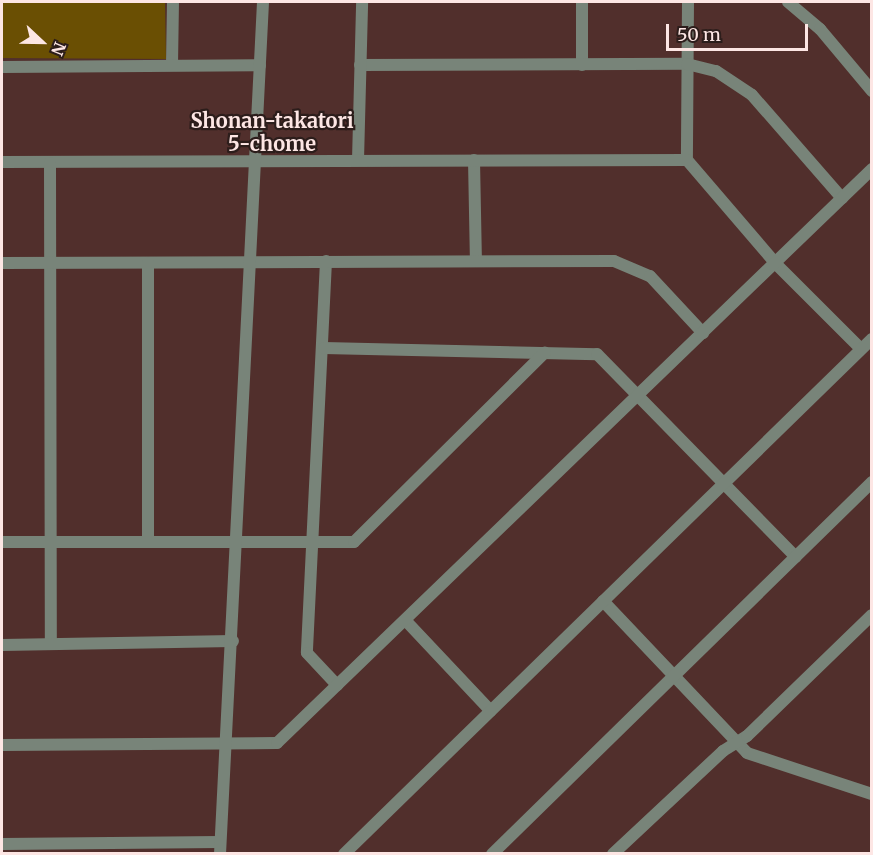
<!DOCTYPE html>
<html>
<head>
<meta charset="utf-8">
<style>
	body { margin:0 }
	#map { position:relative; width:873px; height:855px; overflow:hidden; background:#512f2c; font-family:Merriweather,serif }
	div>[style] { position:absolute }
	.green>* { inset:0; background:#6a4f03 }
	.minor>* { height:12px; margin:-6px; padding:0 6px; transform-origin:6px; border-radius:6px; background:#788479 }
	.tertiary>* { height:12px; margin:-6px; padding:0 6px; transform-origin:6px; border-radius:6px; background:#788479 }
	span { translate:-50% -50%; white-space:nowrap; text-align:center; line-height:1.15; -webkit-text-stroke:4.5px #2c1d1b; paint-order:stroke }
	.neighbourhood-label { font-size:20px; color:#fde6e4; font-weight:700 }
	.frame { position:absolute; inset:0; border:3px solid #fde6e4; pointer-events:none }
	.north { position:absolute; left:12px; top:12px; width:60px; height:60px; -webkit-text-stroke:4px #2c1d1b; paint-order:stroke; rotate:112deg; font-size:16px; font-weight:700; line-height:24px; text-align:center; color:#fde6e4 }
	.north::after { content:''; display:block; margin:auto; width:21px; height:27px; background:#fde6e4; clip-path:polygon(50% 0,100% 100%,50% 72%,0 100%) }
	.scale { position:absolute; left:666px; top:24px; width:142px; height:27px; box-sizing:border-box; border:3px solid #fde6e4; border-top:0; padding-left:8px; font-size:18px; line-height:21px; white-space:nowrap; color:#fde6e4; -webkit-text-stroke:4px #2c1d1b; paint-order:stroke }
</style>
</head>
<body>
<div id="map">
	<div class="green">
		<i style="clip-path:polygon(2px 2px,165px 2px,166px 59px,2px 58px)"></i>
	</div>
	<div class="minor">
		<i style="left:582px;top:2px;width:63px;rotate:90deg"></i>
		<i style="left:688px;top:2px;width:158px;rotate:90.4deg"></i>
		<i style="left:687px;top:160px;width:137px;rotate:49.4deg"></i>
		<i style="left:776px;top:264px;width:120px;rotate:45deg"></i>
		<i style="left:788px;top:2px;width:42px;rotate:40.2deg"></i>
		<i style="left:820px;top:29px;width:81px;rotate:50deg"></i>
		<i style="left:172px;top:65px;width:63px;rotate:-89.1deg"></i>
		<i style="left:360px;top:65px;width:327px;rotate:-0.2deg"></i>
		<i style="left:687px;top:64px;width:30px;rotate:14deg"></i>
		<i style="left:716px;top:71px;width:43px;rotate:33.7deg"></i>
		<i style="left:752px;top:95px;width:137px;rotate:48.9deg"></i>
		<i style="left:2px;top:67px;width:258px;rotate:-0.4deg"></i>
		<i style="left:358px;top:160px;width:158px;rotate:-88.5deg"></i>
		<i style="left:474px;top:160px;width:101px;rotate:88.9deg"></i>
		<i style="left:2px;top:162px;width:685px;rotate:-0.17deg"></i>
		<i style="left:50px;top:163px;width:480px;rotate:89.9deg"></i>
		<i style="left:326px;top:261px;width:392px;rotate:92.8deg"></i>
		<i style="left:307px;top:653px;width:44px;rotate:46.8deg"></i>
		<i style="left:2px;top:263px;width:612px;rotate:-0.19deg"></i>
		<i style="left:614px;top:261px;width:39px;rotate:23deg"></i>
		<i style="left:650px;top:276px;width:78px;rotate:47.1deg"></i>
		<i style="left:324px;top:348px;width:273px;rotate:1.3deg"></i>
		<i style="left:597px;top:354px;width:284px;rotate:45.6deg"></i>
		<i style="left:148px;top:540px;width:277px;rotate:-90deg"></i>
		<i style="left:2px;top:542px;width:352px"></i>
		<i style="left:354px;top:542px;width:269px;rotate:-44.8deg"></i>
		<i style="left:603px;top:601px;width:209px;rotate:46.5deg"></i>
		<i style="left:747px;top:753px;width:132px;rotate:18.2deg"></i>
		<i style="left:407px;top:622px;width:122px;rotate:46.7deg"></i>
		<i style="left:2px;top:645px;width:231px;rotate:-1deg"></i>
		<i style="left:2px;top:745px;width:275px;rotate:-0.4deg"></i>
		<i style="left:277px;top:743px;width:827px;rotate:-43.97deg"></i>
		<i style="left:2px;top:844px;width:218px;rotate:-0.5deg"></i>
		<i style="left:220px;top:854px;width:853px;rotate:-87.11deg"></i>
		<i style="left:492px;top:854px;width:532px;rotate:-44.39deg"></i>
		<i style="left:613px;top:854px;width:151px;rotate:-43.1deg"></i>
		<i style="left:723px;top:751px;width:28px;rotate:-32deg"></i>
		<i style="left:747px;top:736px;width:174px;rotate:-44.1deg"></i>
	</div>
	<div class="tertiary">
		<i style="left:344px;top:854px;width:738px;rotate:-44.29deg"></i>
	</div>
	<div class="neighbourhood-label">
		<span style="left:272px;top:132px">Shonan-takatori<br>5-chome</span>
	</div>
	<div class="frame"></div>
	<div class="north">N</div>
	<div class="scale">50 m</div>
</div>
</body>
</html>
